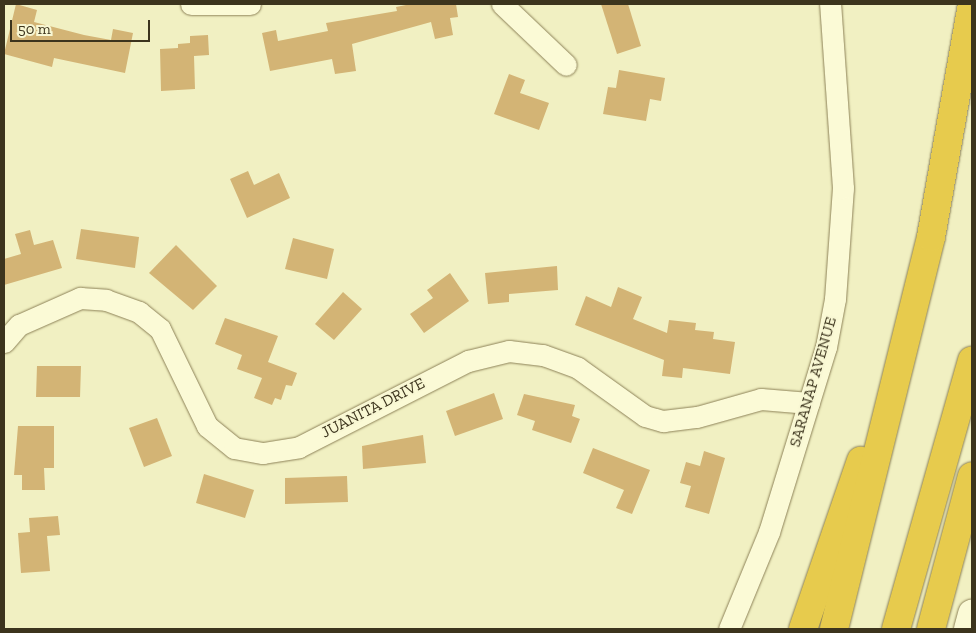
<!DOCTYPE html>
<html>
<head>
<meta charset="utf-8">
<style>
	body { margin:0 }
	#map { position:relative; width:976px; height:633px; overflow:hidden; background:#f1f0c2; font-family:"Zilla Slab",serif }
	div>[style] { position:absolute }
	.building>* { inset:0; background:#d3b475 }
	.roads { filter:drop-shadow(0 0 1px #8d8258) drop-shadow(0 0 1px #8d8258) }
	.minor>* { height:21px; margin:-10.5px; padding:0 10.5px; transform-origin:10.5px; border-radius:10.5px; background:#fbfad6 }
	.tertiary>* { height:28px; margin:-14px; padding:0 14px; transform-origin:14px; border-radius:14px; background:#fbfad6 }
	.motorway>* { height:28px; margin:-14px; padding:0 14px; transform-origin:14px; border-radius:14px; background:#e7cb4d }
	span { translate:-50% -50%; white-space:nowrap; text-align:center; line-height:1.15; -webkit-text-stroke:4px #f8f7d3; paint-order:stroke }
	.street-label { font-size:16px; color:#3c341d }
	.frame { position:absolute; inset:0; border:5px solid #3c341d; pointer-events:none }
	.scale { position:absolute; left:10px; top:20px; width:140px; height:22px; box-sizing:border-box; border:2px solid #3c341d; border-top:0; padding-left:6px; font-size:15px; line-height:18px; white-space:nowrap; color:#3c341d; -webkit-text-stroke:4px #f8f7d3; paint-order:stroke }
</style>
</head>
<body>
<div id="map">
	<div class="building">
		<i style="clip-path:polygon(16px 4px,37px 10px,34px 22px,84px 35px,111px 40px,113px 29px,133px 33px,125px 73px,54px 58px,52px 67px,4px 54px)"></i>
		<i style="clip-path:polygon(411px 4px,456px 4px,458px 17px,450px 18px,453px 35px,435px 39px,431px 22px,352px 44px,356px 71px,335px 74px,332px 59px,270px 71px,262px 33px,276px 30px,278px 41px,328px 31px,326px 23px,397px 11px,396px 7px)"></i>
		<i style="clip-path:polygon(601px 4px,628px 4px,641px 46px,617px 54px)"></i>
		<i style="clip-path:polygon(208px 35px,209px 55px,194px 56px,195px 89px,161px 91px,160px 49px,178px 48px,178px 44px,190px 43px,190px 36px)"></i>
		<i style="clip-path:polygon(619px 70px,665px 78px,661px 101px,650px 99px,646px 121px,603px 114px,608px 87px,616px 88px)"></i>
		<i style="clip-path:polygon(509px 74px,525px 80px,520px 93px,549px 103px,539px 130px,494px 114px)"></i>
		<i style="clip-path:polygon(248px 171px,254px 185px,279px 173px,290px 198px,247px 218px,230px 179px)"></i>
		<i style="clip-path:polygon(81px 229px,139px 237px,135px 268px,76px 259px)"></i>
		<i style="clip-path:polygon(30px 230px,34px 245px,53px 240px,62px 268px,4px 285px,4px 259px,21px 254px,15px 234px)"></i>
		<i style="clip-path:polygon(293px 238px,334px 249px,327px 279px,285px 269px)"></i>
		<i style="clip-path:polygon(176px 245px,217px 286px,193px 310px,149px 273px)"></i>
		<i style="clip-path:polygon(557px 266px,558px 290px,509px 294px,509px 302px,488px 304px,485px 273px)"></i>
		<i style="clip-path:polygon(450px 273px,469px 301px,424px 333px,410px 314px,433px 298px,427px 290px)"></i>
		<i style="clip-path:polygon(618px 287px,642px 297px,633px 319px,667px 333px,669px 320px,696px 323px,695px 330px,714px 332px,713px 339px,735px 342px,730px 374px,683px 368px,682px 378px,662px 376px,664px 360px,575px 325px,586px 296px,611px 307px)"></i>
		<i style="clip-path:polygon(343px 292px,362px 309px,334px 340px,315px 324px)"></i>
		<i style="clip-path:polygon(225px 318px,278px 336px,268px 362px,297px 373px,292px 386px,286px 385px,281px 400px,275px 398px,272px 405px,254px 398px,262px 378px,237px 369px,242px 355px,215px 344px)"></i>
		<i style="clip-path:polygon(37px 366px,81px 366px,80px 397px,36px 397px)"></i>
		<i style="clip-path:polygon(494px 393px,503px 419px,455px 436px,446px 411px)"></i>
		<i style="clip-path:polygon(524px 394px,575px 405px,572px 416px,580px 419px,571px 443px,532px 430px,535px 421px,517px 415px)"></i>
		<i style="clip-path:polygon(157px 418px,172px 456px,144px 467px,129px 428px)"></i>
		<i style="clip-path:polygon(18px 426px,54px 426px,54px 468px,44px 468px,45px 490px,22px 490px,22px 475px,14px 475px)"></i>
		<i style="clip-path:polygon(423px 435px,426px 463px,363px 469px,362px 446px)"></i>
		<i style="clip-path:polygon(593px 448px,650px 470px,632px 514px,616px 508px,624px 490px,583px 473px)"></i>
		<i style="clip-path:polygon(704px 451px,725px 458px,709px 514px,685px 507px,691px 486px,680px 483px,686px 462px,700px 466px)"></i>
		<i style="clip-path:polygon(204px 474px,254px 490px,245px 518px,196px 503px)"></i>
		<i style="clip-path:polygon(347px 476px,348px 502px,285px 504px,285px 478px)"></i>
		<i style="clip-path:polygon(58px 516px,60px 535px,47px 536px,50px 571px,21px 573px,18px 533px,30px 532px,29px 518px)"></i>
	</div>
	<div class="roads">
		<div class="minor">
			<i style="left:191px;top:4px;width:59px"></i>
			<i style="left:502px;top:4px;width:88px;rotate:43.6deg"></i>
			<i style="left:4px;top:342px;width:23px;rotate:-49deg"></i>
			<i style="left:19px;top:325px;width:67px;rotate:-23.9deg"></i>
			<i style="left:80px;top:298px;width:26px;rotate:4deg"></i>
			<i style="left:106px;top:300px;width:35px;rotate:20deg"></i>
			<i style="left:139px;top:312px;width:27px;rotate:39deg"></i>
			<i style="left:160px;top:329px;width:108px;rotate:64.1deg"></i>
			<i style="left:207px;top:426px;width:35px;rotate:39deg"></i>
			<i style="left:234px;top:448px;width:29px;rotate:10deg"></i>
			<i style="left:263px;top:453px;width:36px;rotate:-9deg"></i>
			<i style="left:299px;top:447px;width:190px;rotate:-27deg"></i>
			<i style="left:468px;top:361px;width:42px;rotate:-13.7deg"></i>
			<i style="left:509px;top:351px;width:34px;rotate:7deg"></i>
			<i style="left:543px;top:355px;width:37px;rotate:20deg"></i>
			<i style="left:578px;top:368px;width:82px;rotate:35.6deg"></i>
			<i style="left:645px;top:416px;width:19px;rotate:16deg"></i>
			<i style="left:663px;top:421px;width:34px;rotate:-7deg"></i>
			<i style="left:697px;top:417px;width:66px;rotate:-15.7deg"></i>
			<i style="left:761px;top:399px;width:48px;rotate:4.8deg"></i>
			<i style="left:729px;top:629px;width:105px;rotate:-67.6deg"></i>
			<i style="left:769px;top:532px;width:194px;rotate:-72.9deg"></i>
			<i style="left:826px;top:347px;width:49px;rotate:-79.4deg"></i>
			<i style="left:835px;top:299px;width:111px;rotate:-85.9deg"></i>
			<i style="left:843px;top:188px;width:184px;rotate:-94deg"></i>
		</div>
		<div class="tertiary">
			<i style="left:968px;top:629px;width:16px;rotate:-75deg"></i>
		</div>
		<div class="motorway">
			<i style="left:803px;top:629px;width:178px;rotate:-71deg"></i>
			<i style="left:834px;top:629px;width:404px;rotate:-76.1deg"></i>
			<i style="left:931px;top:237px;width:237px;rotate:-80deg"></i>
			<i style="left:896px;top:629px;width:279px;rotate:-74.2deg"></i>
			<i style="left:931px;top:629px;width:158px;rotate:-75deg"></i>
		</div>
	</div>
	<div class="street-label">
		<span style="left:813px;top:382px;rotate:-74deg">SARANAP AVENUE</span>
		<span style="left:373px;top:408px;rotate:-27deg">JUANITA DRIVE</span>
	</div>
	<div class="frame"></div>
	<div class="scale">50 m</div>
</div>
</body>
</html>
